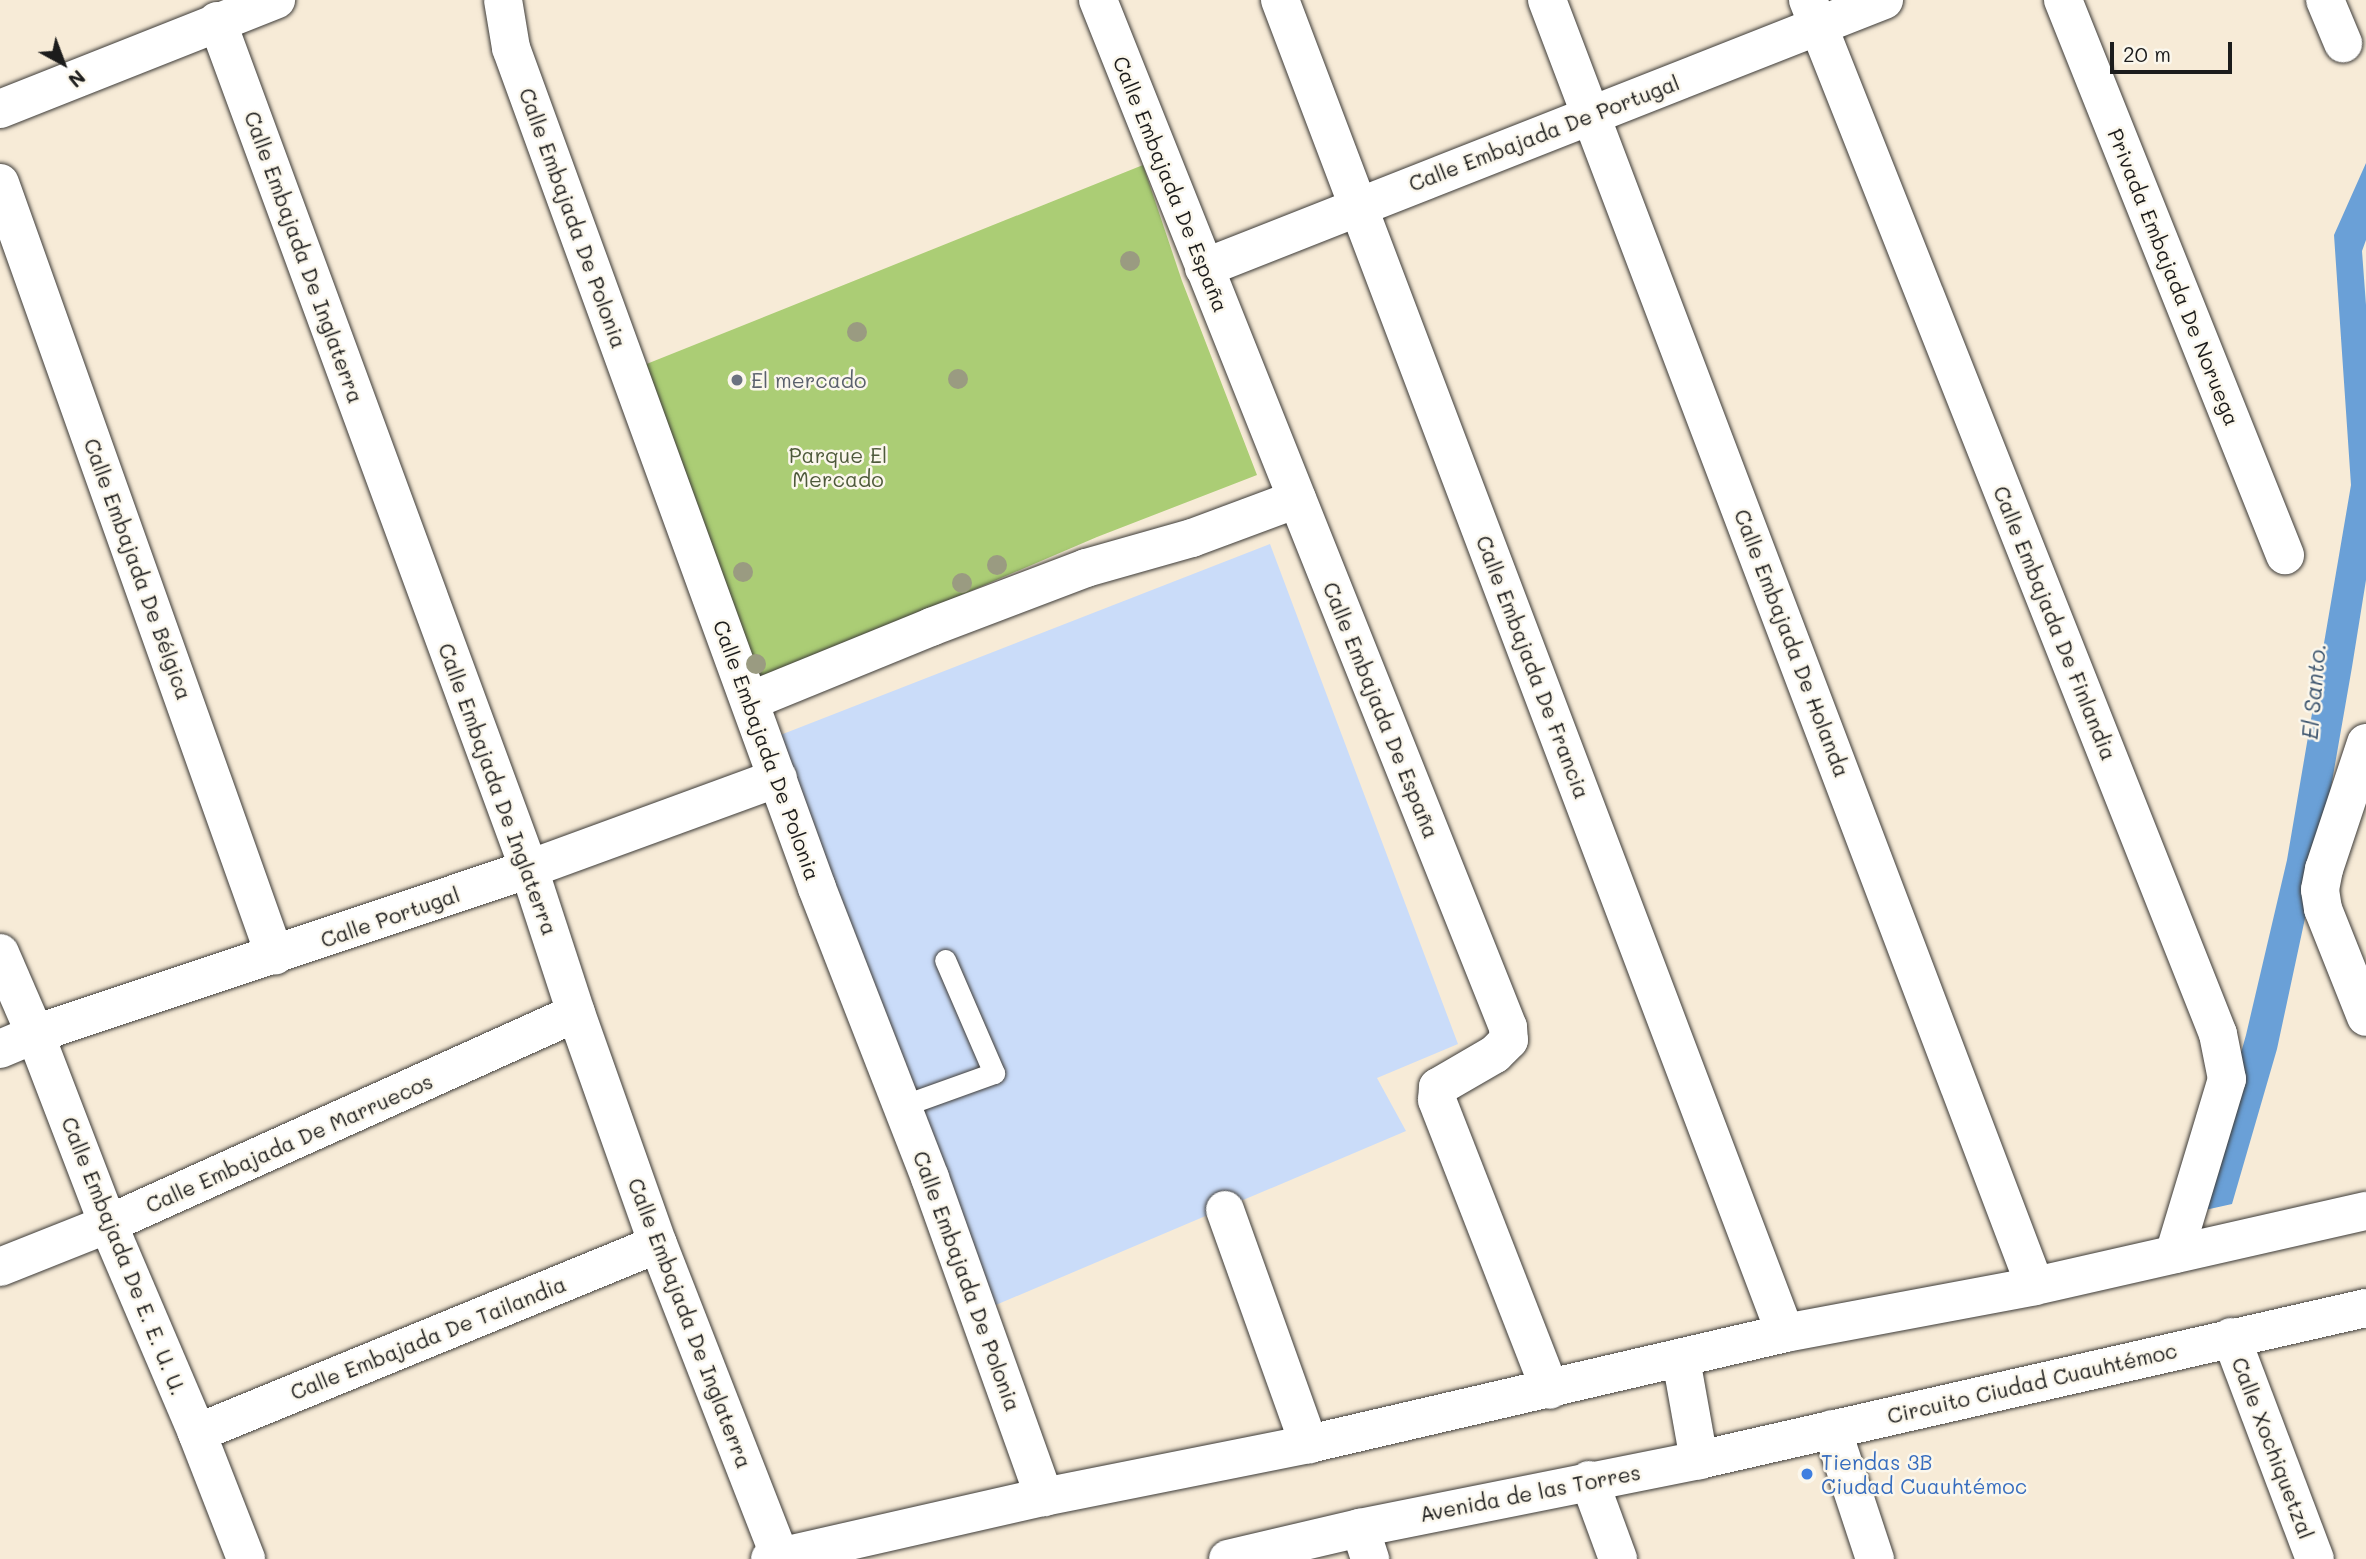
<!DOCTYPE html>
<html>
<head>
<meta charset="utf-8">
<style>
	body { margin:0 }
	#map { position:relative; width:2366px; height:1559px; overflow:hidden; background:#f7ebd7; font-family:Mali,sans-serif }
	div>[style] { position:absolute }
	.built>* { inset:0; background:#cadcf9 }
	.green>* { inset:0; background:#abcd75 }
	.water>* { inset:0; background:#6aa0d7 }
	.roads { filter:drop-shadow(0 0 2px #3d3b38) drop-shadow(0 0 2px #3d3b38) }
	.lane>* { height:21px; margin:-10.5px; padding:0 10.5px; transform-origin:10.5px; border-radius:10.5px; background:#fff }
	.street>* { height:38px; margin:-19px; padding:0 19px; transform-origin:19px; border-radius:19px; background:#fff }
	.secondary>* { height:38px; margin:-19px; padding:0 19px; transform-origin:19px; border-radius:19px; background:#fff }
	.trees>* { width:20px; height:20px; margin:-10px; border-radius:50%; background:#9a9b81 }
	.dots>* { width:19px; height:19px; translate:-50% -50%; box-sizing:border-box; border:4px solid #fbf7ec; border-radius:50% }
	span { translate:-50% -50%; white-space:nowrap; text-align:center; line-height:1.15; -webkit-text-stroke:5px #fbf7ec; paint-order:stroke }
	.street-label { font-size:21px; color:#1c1c1c }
	.worship-label { font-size:21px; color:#5b616d }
	.left { translate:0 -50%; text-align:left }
	.park-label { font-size:21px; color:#4e5a3b }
	.shop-label { font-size:21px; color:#366cbe }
	.water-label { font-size:23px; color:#3f5770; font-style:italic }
	.north { position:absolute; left:28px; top:28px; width:70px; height:70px; -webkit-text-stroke:5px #fbf7ec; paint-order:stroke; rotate:139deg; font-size:19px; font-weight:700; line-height:28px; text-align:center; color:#1c1c1c }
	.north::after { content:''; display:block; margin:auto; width:24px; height:32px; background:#1c1c1c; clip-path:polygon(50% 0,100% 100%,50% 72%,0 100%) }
	.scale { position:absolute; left:2110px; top:42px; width:122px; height:32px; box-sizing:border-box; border:4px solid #1c1c1c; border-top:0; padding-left:9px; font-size:21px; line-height:24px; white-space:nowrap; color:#1c1c1c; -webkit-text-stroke:5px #fbf7ec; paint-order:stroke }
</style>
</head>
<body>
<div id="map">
	<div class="built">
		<i style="clip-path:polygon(1270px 544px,1458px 1044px,1377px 1078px,1406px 1131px,977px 1313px,765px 741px)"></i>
	</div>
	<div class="green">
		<i style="clip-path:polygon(1143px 165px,1182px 281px,1257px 475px,1097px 537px,735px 692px,624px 373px)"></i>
	</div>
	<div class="water">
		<i style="clip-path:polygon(2366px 163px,2366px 240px,2362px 251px,2366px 305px,2366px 580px,2352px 667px,2322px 839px,2277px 1049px,2232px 1204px,2196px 1212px,2246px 1035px,2287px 860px,2351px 485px,2334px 235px)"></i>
	</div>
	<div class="roads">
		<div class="lane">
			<i style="left:902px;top:1106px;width:98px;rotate:-19.7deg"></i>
			<i style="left:994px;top:1073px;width:123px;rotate:-113.4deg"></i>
		</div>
		<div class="street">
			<i style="left:503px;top:0;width:49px;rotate:80.5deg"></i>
			<i style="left:511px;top:48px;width:894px;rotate:69.98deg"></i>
			<i style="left:817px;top:888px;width:311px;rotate:68.7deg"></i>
			<i style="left:930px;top:1178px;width:339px;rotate:70.3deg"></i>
			<i style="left:1280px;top:0;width:1425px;rotate:69.25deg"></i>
			<i style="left:1547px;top:0;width:1375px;rotate:69.22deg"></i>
			<i style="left:1808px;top:0;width:1112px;rotate:68.37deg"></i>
			<i style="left:2218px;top:1034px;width:46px;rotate:78.7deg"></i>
			<i style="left:2227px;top:1079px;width:183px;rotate:106.8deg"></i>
			<i style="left:2063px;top:0;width:598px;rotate:68.2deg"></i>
			<i style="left:2325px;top:0;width:47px;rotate:67.3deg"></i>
			<i style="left:217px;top:21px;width:904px;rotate:69.8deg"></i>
			<i style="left:529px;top:869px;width:151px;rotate:71.9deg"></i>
			<i style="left:576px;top:1013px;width:245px;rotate:70.5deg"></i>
			<i style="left:658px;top:1244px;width:336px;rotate:68.7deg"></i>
			<i style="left:0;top:109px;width:297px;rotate:-21.6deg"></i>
			<i style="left:0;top:183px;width:820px;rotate:70.42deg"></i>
			<i style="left:1204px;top:268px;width:731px;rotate:-21.51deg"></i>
			<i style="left:750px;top:701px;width:196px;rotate:-22.2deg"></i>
			<i style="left:931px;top:627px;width:166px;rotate:-20.8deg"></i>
			<i style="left:1086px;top:568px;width:110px;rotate:-15.8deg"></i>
			<i style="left:1192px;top:538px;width:112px;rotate:-20.4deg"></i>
			<i style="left:2366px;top:743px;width:133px;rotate:108.4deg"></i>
			<i style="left:2324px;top:869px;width:21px;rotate:101deg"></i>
			<i style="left:2320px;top:890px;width:19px;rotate:81deg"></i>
			<i style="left:2323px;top:909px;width:116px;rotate:68.3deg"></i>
			<i style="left:0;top:953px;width:88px;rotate:66.6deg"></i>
			<i style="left:35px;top:1034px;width:204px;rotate:69deg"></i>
			<i style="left:108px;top:1224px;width:227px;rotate:66.9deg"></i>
			<i style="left:197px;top:1433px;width:135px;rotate:68.7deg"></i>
			<i style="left:0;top:1049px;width:38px;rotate:-23deg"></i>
			<i style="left:35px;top:1034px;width:521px;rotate:-18.47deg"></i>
			<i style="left:529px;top:869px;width:265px;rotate:-20.1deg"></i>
			<i style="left:1225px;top:1210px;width:249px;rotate:70.3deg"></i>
			<i style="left:0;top:1267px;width:116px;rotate:-21.7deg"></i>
			<i style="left:108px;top:1224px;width:513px;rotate:-24.27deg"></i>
			<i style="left:2231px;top:1337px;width:237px;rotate:69.3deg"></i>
			<i style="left:197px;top:1433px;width:498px;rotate:-22.3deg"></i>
			<i style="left:1589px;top:1480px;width:84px;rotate:69.8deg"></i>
			<i style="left:1360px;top:1528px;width:33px;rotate:72deg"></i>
		</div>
		<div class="secondary">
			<i style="left:1098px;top:0;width:1106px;rotate:68.24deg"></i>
			<i style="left:1508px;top:1027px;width:13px;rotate:86deg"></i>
			<i style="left:1509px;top:1040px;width:20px;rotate:135deg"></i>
			<i style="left:1495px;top:1054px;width:66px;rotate:149.9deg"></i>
			<i style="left:1438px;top:1087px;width:13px;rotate:94deg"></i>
			<i style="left:1437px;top:1100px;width:311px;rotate:68.7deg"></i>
			<i style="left:1681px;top:1359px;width:103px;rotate:79.9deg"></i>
			<i style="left:1832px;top:1429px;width:137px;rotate:71.7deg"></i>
			<i style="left:770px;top:1559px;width:281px;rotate:-12.8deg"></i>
			<i style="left:1044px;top:1497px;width:270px;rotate:-11.3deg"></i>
			<i style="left:1309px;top:1444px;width:489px;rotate:-13.1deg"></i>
			<i style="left:1785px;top:1333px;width:254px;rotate:-10.6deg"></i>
			<i style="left:2035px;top:1286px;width:339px;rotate:-12.8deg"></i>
			<i style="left:1228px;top:1559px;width:136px;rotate:-13.2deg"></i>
			<i style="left:1360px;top:1528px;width:346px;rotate:-11.3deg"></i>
			<i style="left:1699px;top:1460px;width:684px;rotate:-12.84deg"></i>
		</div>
	</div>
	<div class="trees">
		<i style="left:1130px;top:261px"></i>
		<i style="left:857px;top:332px"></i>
		<i style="left:958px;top:379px"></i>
		<i style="left:997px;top:565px"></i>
		<i style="left:743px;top:572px"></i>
		<i style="left:962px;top:583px"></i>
		<i style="left:756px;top:664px"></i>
	</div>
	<div class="dots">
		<i style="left:737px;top:380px;background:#6b7280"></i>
		<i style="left:1807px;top:1474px;background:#3f7fe0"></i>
	</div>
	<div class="street-label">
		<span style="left:1544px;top:133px;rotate:-21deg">Calle Embajada De Portugal</span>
		<span style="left:1171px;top:184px;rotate:68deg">Calle Embajada De España</span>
		<span style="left:573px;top:218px;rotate:70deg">Calle Embajada De Polonia</span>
		<span style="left:304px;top:257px;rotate:70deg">Calle Embajada De Inglaterra</span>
		<span style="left:2174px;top:277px;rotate:68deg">Privada Embajada De Noruega</span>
		<span style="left:138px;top:569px;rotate:70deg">Calle Embajada De Bélgica</span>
		<span style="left:2055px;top:623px;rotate:68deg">Calle Embajada De Finlandia</span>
		<span style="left:1792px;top:643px;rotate:69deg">Calle Embajada De Holanda</span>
		<span style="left:1533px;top:667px;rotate:69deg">Calle Embajada De Francia</span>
		<span style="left:1381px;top:710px;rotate:68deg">Calle Embajada De España</span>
		<span style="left:767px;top:750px;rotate:70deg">Calle Embajada De Polonia</span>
		<span style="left:498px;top:789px;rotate:70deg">Calle Embajada De Inglaterra</span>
		<span style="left:390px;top:917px;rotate:-19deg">Calle Portugal</span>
		<span style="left:289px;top:1143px;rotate:-24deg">Calle Embajada De Marruecos</span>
		<span style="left:124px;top:1256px;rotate:68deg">Calle Embajada De E. E. U. U.</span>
		<span style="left:967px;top:1281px;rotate:70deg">Calle Embajada De Polonia</span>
		<span style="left:690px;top:1323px;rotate:69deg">Calle Embajada De Inglaterra</span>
		<span style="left:428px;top:1338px;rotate:-22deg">Calle Embajada De Tailandia</span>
		<span style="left:2032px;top:1383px;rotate:-13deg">Circuito Ciudad Cuauhtémoc</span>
		<span style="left:2273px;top:1448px;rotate:69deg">Calle Xochiquetzal</span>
		<span style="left:1530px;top:1493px;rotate:-11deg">Avenida de las Torres</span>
	</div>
	<div class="worship-label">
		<span class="left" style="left:751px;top:380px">El mercado</span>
	</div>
	<div class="park-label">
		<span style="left:838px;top:467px">Parque El<br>Mercado</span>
	</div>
	<div class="shop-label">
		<span class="left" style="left:1821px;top:1474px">Tiendas 3B<br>Ciudad Cuauhtémoc</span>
	</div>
	<div class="water-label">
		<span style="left:2313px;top:691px;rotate:-85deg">El Santo.</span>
	</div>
	<div class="north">N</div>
	<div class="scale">20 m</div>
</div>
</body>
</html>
